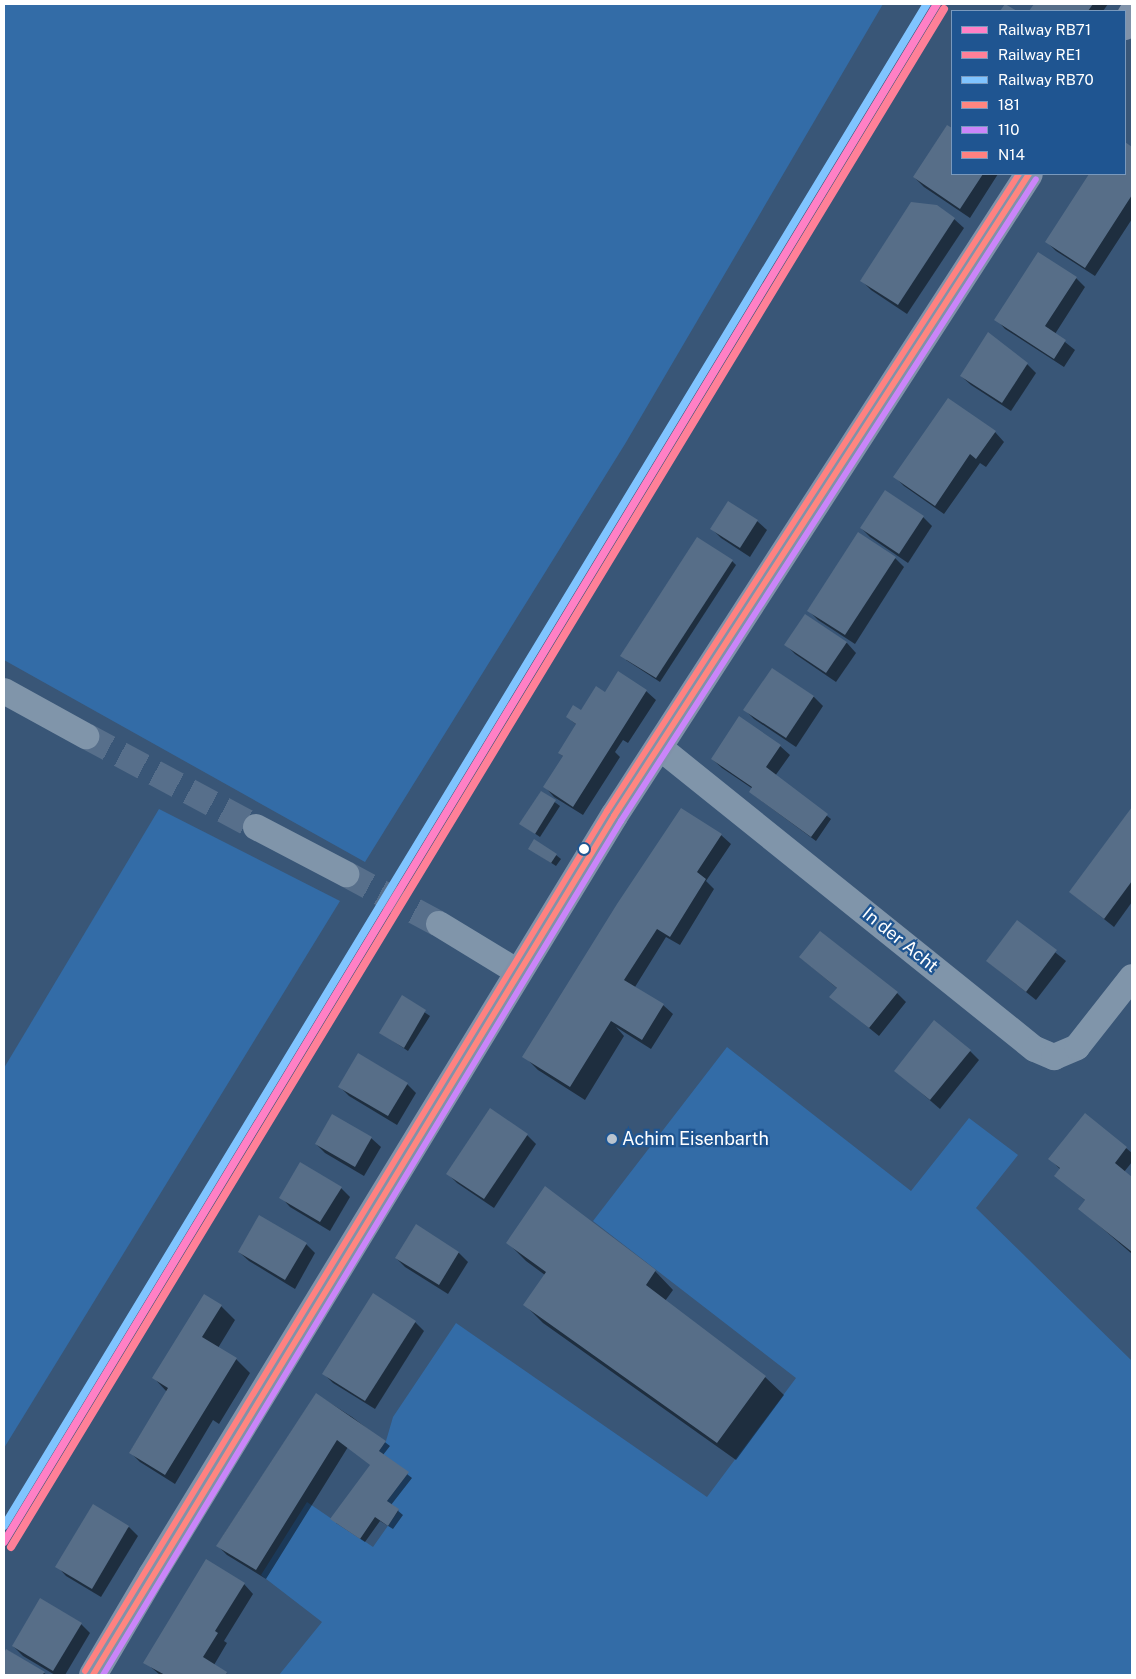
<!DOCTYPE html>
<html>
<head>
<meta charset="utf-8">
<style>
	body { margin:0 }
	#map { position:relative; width:1136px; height:1679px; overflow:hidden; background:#395677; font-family:"Public Sans",sans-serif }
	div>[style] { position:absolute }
	.green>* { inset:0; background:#336ca7 }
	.shadow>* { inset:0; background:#0007 }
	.building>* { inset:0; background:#576e88 }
	.street-tunnel>* { height:26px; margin-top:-13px; transform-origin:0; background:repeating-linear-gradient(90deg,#576f8b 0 26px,transparent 0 39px) }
	.street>* { height:26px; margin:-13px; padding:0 13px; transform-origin:13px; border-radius:13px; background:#8095aa }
	.primary>* { height:28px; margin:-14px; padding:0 14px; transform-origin:14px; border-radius:14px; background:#8092a9 }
	.bus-1>* { height:6px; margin:-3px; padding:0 3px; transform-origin:3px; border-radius:3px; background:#ff8680 }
	.bus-2>* { height:6px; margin:-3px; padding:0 3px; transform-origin:3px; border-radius:3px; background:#ca85f9 }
	.bus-3>* { height:6px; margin:-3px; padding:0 3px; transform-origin:3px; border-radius:3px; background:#ff8180 }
	.rail-1>* { height:8px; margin:-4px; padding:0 4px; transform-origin:4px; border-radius:4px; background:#ff80c5 }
	.rail-2>* { height:8px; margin:-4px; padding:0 4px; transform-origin:4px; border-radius:4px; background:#ff8098 }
	.rail-3>* { height:8px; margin:-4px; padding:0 4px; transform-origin:4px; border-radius:4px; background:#80c4ff }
	.dots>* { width:14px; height:14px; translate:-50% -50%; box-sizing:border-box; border:2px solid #1f5591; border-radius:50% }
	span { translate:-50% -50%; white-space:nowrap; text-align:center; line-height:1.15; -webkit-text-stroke:4.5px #1f5591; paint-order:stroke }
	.street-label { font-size:18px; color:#fff }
	.poi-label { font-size:18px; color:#fff }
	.left { translate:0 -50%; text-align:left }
	.frame { position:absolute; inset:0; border:5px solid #fff; pointer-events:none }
	.legend { position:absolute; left:951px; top:10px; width:175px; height:165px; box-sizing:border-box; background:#1f5591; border:1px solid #7999bd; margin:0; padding:6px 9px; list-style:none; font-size:15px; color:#fff }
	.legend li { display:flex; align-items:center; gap:10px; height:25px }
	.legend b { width:25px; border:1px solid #7999bd }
</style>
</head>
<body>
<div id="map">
	<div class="green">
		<i style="clip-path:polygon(4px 4px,883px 4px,625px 444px,365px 862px,4px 660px)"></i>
		<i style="clip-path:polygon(159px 809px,340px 901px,4px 1448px,4px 1068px)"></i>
		<i style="clip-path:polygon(727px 1047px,911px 1191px,969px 1118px,1018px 1155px,976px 1208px,1132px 1361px,1132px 1675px,279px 1675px,322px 1622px,261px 1575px,307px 1502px,373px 1547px,399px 1510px,387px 1501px,408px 1473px,379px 1451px,386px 1441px,393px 1417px,456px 1323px,707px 1497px,796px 1378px,593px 1221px)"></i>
	</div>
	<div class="shadow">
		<i style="clip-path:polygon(1035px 4px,1108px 4px,1103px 11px,1031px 11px)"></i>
		<i style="clip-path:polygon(947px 126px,952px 130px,952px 174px,998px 174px,970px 218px,924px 187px,914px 177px)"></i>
		<i style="clip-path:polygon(1125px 144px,1132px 148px,1132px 219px,1095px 276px,1056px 251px,1047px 242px,1091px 174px,1125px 174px)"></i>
		<i style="clip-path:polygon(954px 219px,964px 228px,907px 314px,871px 290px,861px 280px)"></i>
		<i style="clip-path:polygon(1076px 278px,1085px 287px,1055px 334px,1075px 350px,1064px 367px,1005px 329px,996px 319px)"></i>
		<i style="clip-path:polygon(1027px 364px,1036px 373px,1011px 411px,971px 385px,961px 376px)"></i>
		<i style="clip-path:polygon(995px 432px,1004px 442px,986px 467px,980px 463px,944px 514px,904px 486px,895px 477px)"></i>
		<i style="clip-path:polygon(923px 517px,932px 526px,908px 563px,870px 537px,861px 528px)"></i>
		<i style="clip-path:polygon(757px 521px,767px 530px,750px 557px,721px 538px,712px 529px)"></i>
		<i style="clip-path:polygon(895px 558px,904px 567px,855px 644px,818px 620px,808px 610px)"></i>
		<i style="clip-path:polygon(732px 561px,736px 565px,660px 682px,626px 660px)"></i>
		<i style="clip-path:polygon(805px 615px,847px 643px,856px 653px,836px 682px,795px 654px,786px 645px)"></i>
		<i style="clip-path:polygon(772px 669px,814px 697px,823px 706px,796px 747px,754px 719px,745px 710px)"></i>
		<i style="clip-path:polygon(646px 691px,656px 700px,628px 743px,623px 740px,615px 752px,620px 757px,583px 815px,554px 797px,545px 787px,564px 757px,559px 753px,577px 725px,567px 717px,581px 712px,605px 693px)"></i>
		<i style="clip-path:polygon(740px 718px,780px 746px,790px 755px,775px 776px,831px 819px,816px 841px,755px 796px,753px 789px,722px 768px,712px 759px)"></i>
		<i style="clip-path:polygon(541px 792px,560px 806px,540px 837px,521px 824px)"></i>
		<i style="clip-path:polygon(1132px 809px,1132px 902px,1114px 927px,1070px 892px)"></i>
		<i style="clip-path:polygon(721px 835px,731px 844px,706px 881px,714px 889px,680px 945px,666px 937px,635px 987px,663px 1005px,673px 1014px,651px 1049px,616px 1027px,624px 1036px,585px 1100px,538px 1070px,524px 1056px)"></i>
		<i style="clip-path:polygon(530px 849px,556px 855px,561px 859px,556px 866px)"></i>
		<i style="clip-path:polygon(1017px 922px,1066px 961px,1036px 1000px,987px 961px)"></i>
		<i style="clip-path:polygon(800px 957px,897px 993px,906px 1002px,879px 1036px,831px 997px,838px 989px)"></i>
		<i style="clip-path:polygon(402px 997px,430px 1016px,408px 1051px,381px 1033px)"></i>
		<i style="clip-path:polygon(970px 1051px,979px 1060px,940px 1109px,895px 1070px)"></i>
		<i style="clip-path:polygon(407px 1084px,416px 1093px,397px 1125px,349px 1096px,340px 1087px)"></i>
		<i style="clip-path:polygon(1085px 1114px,1132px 1153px,1132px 1162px,1124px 1172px,1132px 1178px,1132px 1254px,1080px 1209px,1086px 1201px,1055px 1175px,1060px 1169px,1050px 1159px)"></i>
		<i style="clip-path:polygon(527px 1135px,536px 1144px,494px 1208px,457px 1183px,448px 1174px)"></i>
		<i style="clip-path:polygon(371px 1138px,381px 1147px,364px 1176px,325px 1153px,316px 1144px)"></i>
		<i style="clip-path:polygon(341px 1188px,350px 1197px,330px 1231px,290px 1207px,281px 1197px)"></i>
		<i style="clip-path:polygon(416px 1226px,459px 1253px,468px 1262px,448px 1294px,405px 1267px,396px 1258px)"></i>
		<i style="clip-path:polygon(507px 1242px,655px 1271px,673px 1290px,665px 1301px,765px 1377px,784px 1395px,736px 1460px,543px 1323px,525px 1305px,545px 1275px,526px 1261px)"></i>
		<i style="clip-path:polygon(306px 1244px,315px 1253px,295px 1289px,249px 1261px,239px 1252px)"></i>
		<i style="clip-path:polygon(221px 1306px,235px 1320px,218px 1348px,236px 1359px,250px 1373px,219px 1424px,213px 1420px,175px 1484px,140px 1462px,130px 1452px,167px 1392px,154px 1378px)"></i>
		<i style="clip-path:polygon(415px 1322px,424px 1331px,375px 1409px,333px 1383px,324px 1374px)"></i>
		<i style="clip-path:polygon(316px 1394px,352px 1417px,390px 1446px,383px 1455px,412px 1478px,391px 1505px,403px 1515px,393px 1529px,380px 1521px,365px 1542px,336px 1523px,372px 1466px,348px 1447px,266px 1579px,227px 1555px,217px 1545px)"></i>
		<i style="clip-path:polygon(129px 1527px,138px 1536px,101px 1597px,66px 1576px,57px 1566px)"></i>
		<i style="clip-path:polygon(244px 1584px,253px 1594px,224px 1641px,227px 1643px,214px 1665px,229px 1675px,160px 1675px,145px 1662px)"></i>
		<i style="clip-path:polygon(81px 1624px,90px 1633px,65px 1675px,55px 1675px,23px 1656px,13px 1646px)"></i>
		<i style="clip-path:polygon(7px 1650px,44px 1673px,47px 1675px,4px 1675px,4px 1655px)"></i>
	</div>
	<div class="building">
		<i style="clip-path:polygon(1005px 4px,1017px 11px,1000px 11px)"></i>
		<i style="clip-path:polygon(1034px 4px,1093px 4px,1088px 11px,1029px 11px)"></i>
		<i style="clip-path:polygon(947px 125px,952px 128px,952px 174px,983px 174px,960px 209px,913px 177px)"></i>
		<i style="clip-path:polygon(1125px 142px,1132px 147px,1132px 195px,1085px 268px,1045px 242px,1089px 174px,1125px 174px)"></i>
		<i style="clip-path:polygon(911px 202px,937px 205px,955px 218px,898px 305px,860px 281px)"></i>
		<i style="clip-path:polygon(1038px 252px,1077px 277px,1045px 326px,1066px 340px,1054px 359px,994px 320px)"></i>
		<i style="clip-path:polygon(988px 332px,1028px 363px,1002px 403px,960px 376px)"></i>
		<i style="clip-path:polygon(948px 398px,996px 431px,976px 459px,970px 454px,935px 506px,893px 477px)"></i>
		<i style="clip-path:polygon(885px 490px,924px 516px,899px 554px,860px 528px)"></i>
		<i style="clip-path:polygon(728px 501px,758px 520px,740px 548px,710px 529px)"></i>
		<i style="clip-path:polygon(858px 532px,896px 557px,845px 635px,807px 611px)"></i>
		<i style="clip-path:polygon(697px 537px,733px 560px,656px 678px,620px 656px)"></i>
		<i style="clip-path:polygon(805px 614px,847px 642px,826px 673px,784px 645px)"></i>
		<i style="clip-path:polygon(772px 668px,814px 696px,786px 738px,743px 710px)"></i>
		<i style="clip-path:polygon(618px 671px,647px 690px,573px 807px,543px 787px,563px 756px,558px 753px,576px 724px,566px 717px,573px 705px,581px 710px,596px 686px,605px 692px)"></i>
		<i style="clip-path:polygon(739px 716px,781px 745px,766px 767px,828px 814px,811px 837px,749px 792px,752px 787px,711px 759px)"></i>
		<i style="clip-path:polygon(541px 791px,556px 800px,535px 834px,519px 824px)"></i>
		<i style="clip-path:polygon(1132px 807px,1132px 881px,1104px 919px,1069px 892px)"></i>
		<i style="clip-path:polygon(681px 808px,722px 834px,697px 872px,706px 879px,670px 937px,657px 929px,624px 980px,664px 1004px,642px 1040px,611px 1021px,570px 1087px,522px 1057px,617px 904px)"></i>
		<i style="clip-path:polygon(534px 839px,557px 854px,551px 863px,528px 849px)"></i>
		<i style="clip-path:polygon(1017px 920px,1057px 950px,1026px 992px,986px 961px)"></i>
		<i style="clip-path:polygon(820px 931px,898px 992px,869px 1028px,829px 997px,837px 988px,799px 957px)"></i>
		<i style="clip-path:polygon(402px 995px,426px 1010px,404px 1048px,379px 1033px)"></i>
		<i style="clip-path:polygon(934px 1020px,971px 1050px,930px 1100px,894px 1071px)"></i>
		<i style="clip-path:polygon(358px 1053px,408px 1083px,388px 1116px,338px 1087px)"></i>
		<i style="clip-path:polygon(490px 1108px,528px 1134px,484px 1199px,446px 1174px)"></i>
		<i style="clip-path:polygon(1085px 1113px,1127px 1147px,1115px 1163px,1132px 1177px,1132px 1252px,1078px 1209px,1085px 1200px,1054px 1176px,1060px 1168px,1048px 1159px)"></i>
		<i style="clip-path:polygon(332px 1114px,372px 1137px,355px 1167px,315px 1144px)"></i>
		<i style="clip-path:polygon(300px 1162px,342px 1187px,320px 1222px,279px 1198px)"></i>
		<i style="clip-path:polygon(545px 1186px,656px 1270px,646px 1285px,766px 1376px,717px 1443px,523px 1305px,546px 1272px,506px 1243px)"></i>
		<i style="clip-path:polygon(259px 1215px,307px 1243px,285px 1280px,238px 1252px)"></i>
		<i style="clip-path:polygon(416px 1224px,459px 1252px,439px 1285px,395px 1258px)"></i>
		<i style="clip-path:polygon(373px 1293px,416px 1321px,365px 1401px,322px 1374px)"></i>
		<i style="clip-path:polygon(204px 1294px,222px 1305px,202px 1337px,237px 1358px,165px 1475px,129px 1453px,168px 1388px,152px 1378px)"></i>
		<i style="clip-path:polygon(316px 1393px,386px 1441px,379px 1451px,409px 1472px,387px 1501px,399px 1509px,388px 1526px,375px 1517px,360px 1539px,330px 1519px,370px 1465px,337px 1440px,256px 1570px,216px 1546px)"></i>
		<i style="clip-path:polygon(93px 1504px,129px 1526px,92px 1589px,55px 1567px)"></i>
		<i style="clip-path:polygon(206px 1559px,245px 1583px,215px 1631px,218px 1633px,203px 1657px,227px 1672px,226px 1675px,165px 1675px,143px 1663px)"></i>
		<i style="clip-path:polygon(40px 1598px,82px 1623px,53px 1671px,12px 1646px)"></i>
		<i style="clip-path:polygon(6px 1649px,45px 1672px,42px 1675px,4px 1675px,4px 1653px)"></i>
	</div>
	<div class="street-tunnel">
		<i style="left:86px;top:736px;width:193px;rotate:28.2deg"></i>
		<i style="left:346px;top:874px;width:106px;rotate:28.3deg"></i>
	</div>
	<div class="street">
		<i style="left:4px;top:691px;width:94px;rotate:28.8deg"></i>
		<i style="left:659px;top:747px;width:482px;rotate:38.8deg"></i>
		<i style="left:1035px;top:1049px;width:21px;rotate:23deg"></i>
		<i style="left:1054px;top:1057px;width:25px;rotate:-23deg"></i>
		<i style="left:1077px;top:1047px;width:89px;rotate:-51.8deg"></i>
		<i style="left:256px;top:827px;width:102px;rotate:27.6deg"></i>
		<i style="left:439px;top:924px;width:92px;rotate:31.3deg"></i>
	</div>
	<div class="primary">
		<i style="left:1125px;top:26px;width:14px;rotate:-60deg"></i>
		<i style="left:93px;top:1675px;width:116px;rotate:-59.5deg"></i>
		<i style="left:152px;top:1575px;width:889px;rotate:-58.67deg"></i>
		<i style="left:614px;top:816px;width:764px;rotate:-57.12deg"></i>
	</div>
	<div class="bus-1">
		<i style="left:93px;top:1675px;width:1005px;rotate:-58.76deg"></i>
		<i style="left:614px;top:816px;width:764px;rotate:-57.12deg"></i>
	</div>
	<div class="bus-2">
		<i style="left:103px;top:1675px;width:999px;rotate:-58.76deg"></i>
		<i style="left:621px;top:821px;width:764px;rotate:-57.12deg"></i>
	</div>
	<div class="bus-3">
		<i style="left:85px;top:1671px;width:1006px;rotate:-58.74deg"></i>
		<i style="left:607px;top:811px;width:759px;rotate:-57.11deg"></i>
	</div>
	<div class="rail-1">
		<i style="left:4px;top:1542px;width:1799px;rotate:-58.76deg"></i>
	</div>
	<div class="rail-2">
		<i style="left:11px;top:1547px;width:1799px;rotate:-58.76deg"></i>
	</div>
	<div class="rail-3">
		<i style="left:4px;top:1526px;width:1780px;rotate:-58.77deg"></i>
	</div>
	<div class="dots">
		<i style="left:584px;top:849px;background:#fff"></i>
		<i style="left:612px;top:1139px;background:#bac4cf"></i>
	</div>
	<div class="street-label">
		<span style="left:900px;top:940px;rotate:39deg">In der Acht</span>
	</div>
	<div class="poi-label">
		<span class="left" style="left:622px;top:1139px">Achim Eisenbarth</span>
	</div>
	<div class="frame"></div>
	<ul class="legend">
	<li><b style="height:6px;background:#ff80c5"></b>Railway RB71</li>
	<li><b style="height:6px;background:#ff8098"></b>Railway RE1</li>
	<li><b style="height:6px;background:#80c4ff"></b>Railway RB70</li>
	<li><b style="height:6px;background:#ff8680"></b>181</li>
	<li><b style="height:6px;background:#ca85f9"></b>110</li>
	<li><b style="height:6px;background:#ff8180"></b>N14</li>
	</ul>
</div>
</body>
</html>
